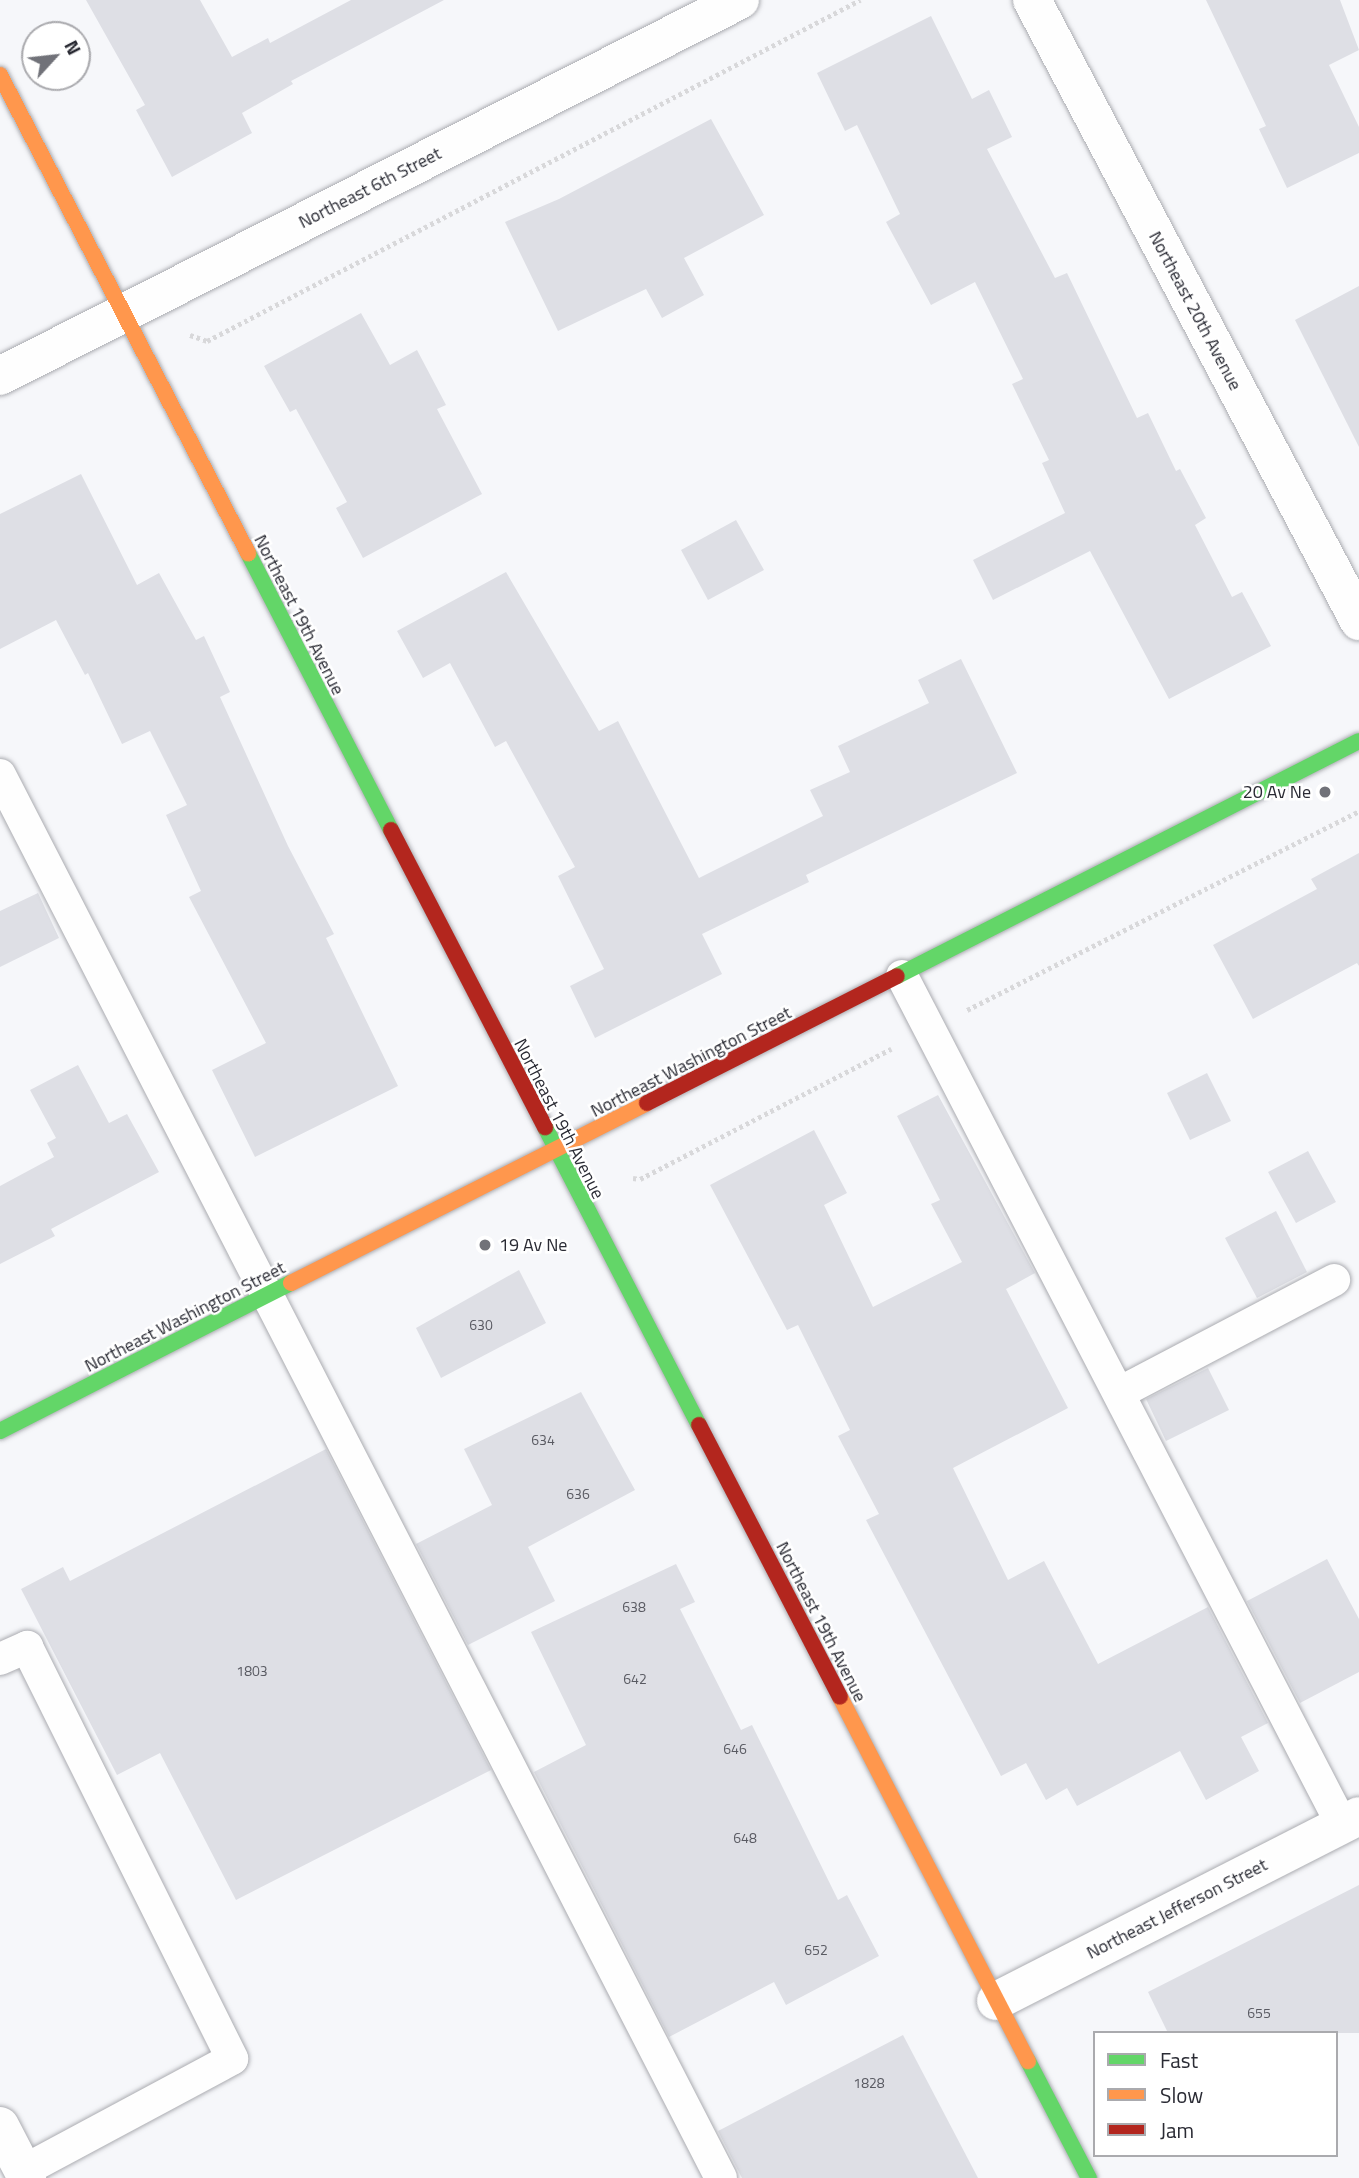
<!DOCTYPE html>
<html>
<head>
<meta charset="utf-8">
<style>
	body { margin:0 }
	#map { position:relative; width:1359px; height:2178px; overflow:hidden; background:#f6f7fa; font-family:"Titillium Web",sans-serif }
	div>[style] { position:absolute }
	.building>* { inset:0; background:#dedfe5 }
	.path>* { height:4.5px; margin-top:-2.25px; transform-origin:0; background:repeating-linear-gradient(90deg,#d8d8da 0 3.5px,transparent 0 7px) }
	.roads { filter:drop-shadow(0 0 2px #abacb1) drop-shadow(0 0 2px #abacb1) }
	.lane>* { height:32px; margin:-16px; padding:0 16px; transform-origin:16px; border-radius:16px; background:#fefefe }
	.street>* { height:38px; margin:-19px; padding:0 19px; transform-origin:19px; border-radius:19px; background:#fefefe }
	.fast>* { height:16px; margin:-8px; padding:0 8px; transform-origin:8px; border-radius:8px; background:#63d668 }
	.slow>* { height:16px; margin:-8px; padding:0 8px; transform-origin:8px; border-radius:8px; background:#ff974d }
	.jam>* { height:16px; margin:-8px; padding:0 8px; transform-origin:8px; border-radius:8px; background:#b3261e }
	.dots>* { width:19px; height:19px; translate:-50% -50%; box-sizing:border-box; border:4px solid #fff; border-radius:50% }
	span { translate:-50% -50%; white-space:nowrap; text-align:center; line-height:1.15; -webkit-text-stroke:5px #fff; paint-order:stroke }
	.number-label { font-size:14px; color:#595a62 }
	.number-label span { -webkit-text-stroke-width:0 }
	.street-label { font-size:18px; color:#2a2b34 }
	.poi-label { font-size:18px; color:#2a2b34 }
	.right { translate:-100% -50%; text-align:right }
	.left { translate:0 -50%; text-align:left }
	.legend { position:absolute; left:1093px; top:2031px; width:245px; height:126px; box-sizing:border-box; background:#fff; border:2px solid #aaaaae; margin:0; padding:9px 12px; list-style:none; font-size:21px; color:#2a2b34 }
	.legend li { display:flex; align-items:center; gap:14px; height:35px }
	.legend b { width:35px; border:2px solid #aaaaae }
	.north { position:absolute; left:21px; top:21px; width:70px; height:70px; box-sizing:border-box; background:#fff; border:2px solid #aaaaae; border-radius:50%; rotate:63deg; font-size:19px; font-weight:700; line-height:28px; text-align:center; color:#2a2b34 }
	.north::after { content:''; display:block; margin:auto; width:24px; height:32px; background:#717279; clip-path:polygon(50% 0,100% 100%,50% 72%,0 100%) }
</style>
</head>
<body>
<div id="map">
	<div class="building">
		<i style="clip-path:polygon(86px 0,200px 0,232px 57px,268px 38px,270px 43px,351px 0,444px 0,291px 81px,293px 84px,242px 113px,252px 133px,172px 177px,136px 110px,145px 105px)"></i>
		<i style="clip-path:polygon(1206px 0,1340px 0,1359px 50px,1329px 65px,1359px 127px,1359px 153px,1287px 188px,1259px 129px,1266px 126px)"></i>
		<i style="clip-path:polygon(931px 16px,972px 99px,989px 90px,1012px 137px,987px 149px,1055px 278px,1067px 273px,1137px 418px,1148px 413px,1176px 471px,1180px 469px,1206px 518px,1195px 525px,1232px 597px,1242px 592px,1271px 646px,1169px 699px,1090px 551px,993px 600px,973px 560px,1065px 513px,1042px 463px,1049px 460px,1012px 384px,1023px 379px,975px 282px,931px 305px,886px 222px,900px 214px,857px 125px,845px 131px,817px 73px)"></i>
		<i style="clip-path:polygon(711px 119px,764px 215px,684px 258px,704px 295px,662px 318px,646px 289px,558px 331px,505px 222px,559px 199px)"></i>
		<i style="clip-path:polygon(1359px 286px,1359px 447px,1295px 320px)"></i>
		<i style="clip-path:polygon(361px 313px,390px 365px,417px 350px,446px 405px,437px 409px,482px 494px,363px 558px,336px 508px,347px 502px,296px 409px,290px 412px,264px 366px)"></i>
		<i style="clip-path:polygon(81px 474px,137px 585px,159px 573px,196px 640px,204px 636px,230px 692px,220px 697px,288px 846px,334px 934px,326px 938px,398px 1086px,255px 1157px,212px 1070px,266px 1043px,189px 897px,201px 891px,166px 815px,187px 805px,150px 731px,122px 744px,88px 673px,85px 675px,56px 620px,0 649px,0 514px)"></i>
		<i style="clip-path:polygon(736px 520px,764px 570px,708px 600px,681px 550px)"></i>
		<i style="clip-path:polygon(506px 572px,599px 731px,618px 721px,699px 878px,823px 816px,810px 790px,850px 772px,838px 746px,929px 703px,918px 680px,961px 659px,1017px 773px,806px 875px,809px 882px,702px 934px,722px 974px,595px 1038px,570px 986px,604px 969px,558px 876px,575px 867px,506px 741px,495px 747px,450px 663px,423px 678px,397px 631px)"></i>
		<i style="clip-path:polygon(1359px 853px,1359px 966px,1357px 963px,1253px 1019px,1213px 945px,1317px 889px,1311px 879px)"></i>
		<i style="clip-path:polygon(38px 893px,59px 938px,0 967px,0 911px)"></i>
		<i style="clip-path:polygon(78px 1065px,109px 1123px,127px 1114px,159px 1172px,51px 1229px,55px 1236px,0 1264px,0 1186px,54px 1157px,47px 1143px,56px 1138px,30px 1090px)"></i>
		<i style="clip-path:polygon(1207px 1073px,1231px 1121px,1190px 1140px,1167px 1093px)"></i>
		<i style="clip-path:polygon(938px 1095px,1035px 1273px,1006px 1289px,1068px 1408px,953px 1468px,1008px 1580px,1044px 1561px,1098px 1664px,1208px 1607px,1268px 1723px,1241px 1737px,1259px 1771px,1206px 1800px,1180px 1751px,1077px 1806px,1067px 1788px,1046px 1800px,1026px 1763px,1001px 1776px,866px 1520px,879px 1514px,838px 1436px,850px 1430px,798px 1325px,787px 1330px,710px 1185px,814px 1130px,847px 1193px,824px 1205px,873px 1307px,962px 1262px,931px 1204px,940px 1200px,897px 1116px)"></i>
		<i style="clip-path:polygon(1308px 1151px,1336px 1202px,1296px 1223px,1268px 1172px)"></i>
		<i style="clip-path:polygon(1276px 1211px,1307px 1272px,1257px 1298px,1225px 1238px)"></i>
		<i style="clip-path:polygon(519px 1270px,546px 1323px,441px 1378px,416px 1328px)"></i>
		<i style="clip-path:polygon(1208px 1368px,1229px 1410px,1166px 1441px,1146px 1399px)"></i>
		<i style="clip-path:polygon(581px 1392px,635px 1490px,528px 1547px,555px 1601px,468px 1645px,416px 1544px,492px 1505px,464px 1449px)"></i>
		<i style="clip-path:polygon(326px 1449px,491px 1770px,236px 1900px,160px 1753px,117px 1775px,21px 1589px,63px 1567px,70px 1581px)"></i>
		<i style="clip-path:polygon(1327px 1559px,1359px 1619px,1359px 1672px,1300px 1703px,1247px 1601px)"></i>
		<i style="clip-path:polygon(676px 1564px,695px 1602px,680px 1609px,741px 1730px,752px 1725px,838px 1900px,847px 1895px,879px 1956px,786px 2005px,774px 1982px,669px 2037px,534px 1772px,586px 1745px,531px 1632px)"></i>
		<i style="clip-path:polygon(1359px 1885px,1359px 2033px,1168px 2033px,1148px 1992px)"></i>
		<i style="clip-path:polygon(903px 2035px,978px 2178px,742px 2178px,718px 2131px)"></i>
	</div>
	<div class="path">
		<i style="left:190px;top:335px;width:18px;rotate:19deg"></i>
		<i style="left:207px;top:341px;width:737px;rotate:-27.57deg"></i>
		<i style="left:967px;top:1010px;width:440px;rotate:-26.9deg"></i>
		<i style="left:633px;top:1178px;width:7px;rotate:8deg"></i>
		<i style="left:640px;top:1179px;width:283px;rotate:-27.4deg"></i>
	</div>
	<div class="roads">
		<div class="lane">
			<i style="left:0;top:775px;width:1577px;rotate:62.8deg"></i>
			<i style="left:902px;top:976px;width:956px;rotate:62.6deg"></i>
			<i style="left:1119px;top:1393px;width:243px;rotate:-27.7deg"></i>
			<i style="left:0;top:1659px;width:30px;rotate:-24deg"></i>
			<i style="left:27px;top:1647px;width:460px;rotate:63.5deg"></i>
			<i style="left:232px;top:2059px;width:237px;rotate:151.8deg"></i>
		</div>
		<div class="street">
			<i style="left:1032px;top:0;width:702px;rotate:62.23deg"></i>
			<i style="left:0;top:376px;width:830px;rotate:-26.94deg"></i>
			<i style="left:996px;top:2001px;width:407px;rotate:-27deg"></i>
			<i style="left:0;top:2126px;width:59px;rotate:62.6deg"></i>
		</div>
		<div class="fast">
			<i style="left:248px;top:553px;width:312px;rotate:62.7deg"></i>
			<i style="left:897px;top:976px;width:518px;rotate:-26.96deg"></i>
			<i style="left:545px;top:1127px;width:335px;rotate:62.7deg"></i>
			<i style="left:0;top:1431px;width:326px;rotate:-27deg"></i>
			<i style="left:1028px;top:2061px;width:132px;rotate:62.5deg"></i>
		</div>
		<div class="slow">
			<i style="left:0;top:75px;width:539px;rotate:62.58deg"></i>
			<i style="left:291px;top:1283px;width:399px;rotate:-26.8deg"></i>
			<i style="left:840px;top:1697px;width:410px;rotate:62.7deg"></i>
		</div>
		<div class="jam">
			<i style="left:391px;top:830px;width:335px;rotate:62.6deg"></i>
			<i style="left:647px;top:1103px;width:280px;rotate:-26.9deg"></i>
			<i style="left:699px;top:1425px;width:306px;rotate:62.6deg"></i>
		</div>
	</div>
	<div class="dots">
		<i style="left:1325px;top:792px;background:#717279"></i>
		<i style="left:485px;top:1245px;background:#717279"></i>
	</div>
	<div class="number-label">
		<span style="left:481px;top:1325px">630</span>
		<span style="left:543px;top:1440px">634</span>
		<span style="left:578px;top:1494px">636</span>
		<span style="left:634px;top:1607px">638</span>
		<span style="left:252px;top:1671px">1803</span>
		<span style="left:635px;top:1679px">642</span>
		<span style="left:735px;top:1749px">646</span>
		<span style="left:745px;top:1838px">648</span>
		<span style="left:816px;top:1950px">652</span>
		<span style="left:1259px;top:2013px">655</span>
		<span style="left:869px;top:2083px">1828</span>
	</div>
	<div class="street-label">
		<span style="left:370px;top:188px;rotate:-27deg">Northeast 6th Street</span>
		<span style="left:1195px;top:311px;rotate:62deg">Northeast 20th Avenue</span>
		<span style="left:299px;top:615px;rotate:63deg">Northeast 19th Avenue</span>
		<span style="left:691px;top:1062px;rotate:-27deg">Northeast Washington Street</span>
		<span style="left:559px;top:1119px;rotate:63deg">Northeast 19th Avenue</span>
		<span style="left:185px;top:1317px;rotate:-27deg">Northeast Washington Street</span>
		<span style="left:821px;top:1622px;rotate:63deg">Northeast 19th Avenue</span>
		<span style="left:1177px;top:1909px;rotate:-27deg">Northeast Jefferson Street</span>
	</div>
	<div class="poi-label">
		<span class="right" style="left:1311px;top:792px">20 Av Ne</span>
		<span class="left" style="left:499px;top:1245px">19 Av Ne</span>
	</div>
	<ul class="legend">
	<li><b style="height:9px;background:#63d668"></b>Fast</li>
	<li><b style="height:9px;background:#ff974d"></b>Slow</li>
	<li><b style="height:9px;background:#b3261e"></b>Jam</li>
	</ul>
	<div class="north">N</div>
</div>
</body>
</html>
